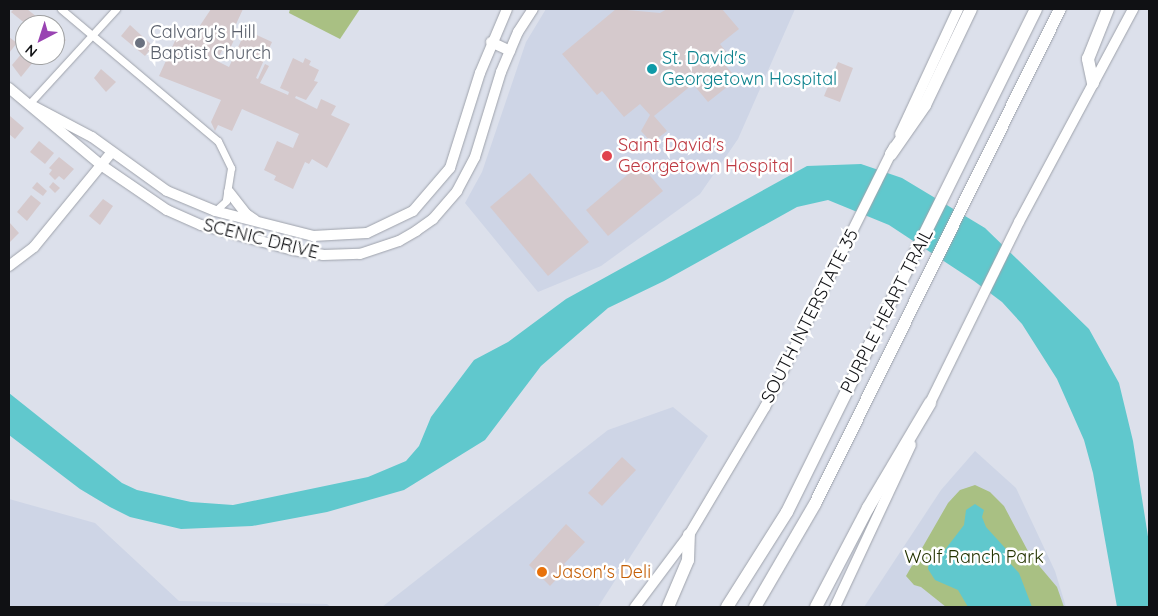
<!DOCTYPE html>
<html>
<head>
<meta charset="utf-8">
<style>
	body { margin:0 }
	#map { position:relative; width:1158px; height:616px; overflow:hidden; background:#dce0eb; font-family:Quicksand,sans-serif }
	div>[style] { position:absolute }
	.built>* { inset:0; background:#ced5e6 }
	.green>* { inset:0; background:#a9c083 }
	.water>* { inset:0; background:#60c8cd }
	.building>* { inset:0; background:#d5c9cc }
	.roads { filter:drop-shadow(0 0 1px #9ea2ab) drop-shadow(0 0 1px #9ea2ab) }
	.street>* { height:7px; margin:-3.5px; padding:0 3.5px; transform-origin:3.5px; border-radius:3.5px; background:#fff }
	.secondary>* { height:10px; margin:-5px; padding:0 5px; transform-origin:5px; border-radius:5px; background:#fff }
	.highway>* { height:12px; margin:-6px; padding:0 6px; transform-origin:6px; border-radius:6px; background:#fff }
	.dots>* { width:14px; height:14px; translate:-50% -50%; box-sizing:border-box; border:2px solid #fff; border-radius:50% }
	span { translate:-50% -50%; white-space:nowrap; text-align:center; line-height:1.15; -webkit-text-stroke:5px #fff; paint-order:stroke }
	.worship-label { font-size:18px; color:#5b616d }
	.left { translate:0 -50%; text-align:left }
	.culture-label { font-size:18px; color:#0d838f }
	.health-label { font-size:18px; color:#be3a42 }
	.street-label { font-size:18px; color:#101114 }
	.park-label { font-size:18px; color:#243300 }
	.food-label { font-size:18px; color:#c56008 }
	.frame { position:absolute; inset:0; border:10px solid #101114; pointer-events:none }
	.north { position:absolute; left:15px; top:15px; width:50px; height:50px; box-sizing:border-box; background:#fff; border:1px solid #9fa0a1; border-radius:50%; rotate:220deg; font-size:14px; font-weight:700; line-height:20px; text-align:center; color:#101114 }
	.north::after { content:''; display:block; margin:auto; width:18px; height:22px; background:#9944b2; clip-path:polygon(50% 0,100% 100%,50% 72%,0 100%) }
</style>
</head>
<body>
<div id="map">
	<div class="built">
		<i style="clip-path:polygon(546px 9px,795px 9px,738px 139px,700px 194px,601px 266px,538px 292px,465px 203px,482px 172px,526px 42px)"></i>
		<i style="clip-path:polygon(673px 407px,708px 436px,598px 607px,382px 607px,608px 430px)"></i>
		<i style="clip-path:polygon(975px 451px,1016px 488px,1055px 571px,1066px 607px,864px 607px,941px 490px)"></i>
		<i style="clip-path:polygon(9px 499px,95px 523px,179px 601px,327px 604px,331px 607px,9px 607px)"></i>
	</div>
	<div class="green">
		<i style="clip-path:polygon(290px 9px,360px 9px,340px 39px,289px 13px)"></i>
		<i style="clip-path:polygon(975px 485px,990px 492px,1004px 506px,1030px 555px,1057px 587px,1064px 607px,946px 607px,921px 587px,914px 585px,906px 576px,948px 503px,960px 490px)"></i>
	</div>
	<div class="water">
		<i style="clip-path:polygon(861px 164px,902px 178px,985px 228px,1089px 329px,1119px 383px,1133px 441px,1149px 543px,1149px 607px,1117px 607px,1093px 473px,1084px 440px,1057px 379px,1022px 324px,1002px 302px,974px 281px,889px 225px,828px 200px,797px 207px,664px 281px,608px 308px,541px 366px,485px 440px,404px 490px,327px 512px,252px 526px,181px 529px,130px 517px,110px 507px,80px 489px,9px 435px,9px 393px,122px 483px,137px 490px,191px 502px,233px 505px,368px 477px,406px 461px,419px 446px,431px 417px,474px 360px,508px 342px,566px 299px,807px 166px)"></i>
		<i style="clip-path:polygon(975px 504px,984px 510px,982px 517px,986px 527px,1006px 549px,1008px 561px,1019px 573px,1032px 607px,968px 607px,958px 590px,935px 580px,928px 569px,929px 561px,944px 551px,964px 525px,966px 510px)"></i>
	</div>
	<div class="building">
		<i style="clip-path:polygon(14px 9px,27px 9px,37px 17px,27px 25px,11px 12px)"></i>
		<i style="clip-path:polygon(211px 9px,243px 9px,232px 33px,236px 35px,230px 49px,224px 46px,217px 61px,229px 67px,246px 30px,272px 42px,256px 78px,258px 79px,265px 64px,269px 66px,260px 83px,288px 95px,289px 92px,280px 88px,293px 58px,303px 63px,305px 58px,311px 61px,309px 65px,319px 70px,314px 81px,318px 82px,306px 100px,296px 96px,295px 98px,317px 109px,321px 99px,336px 106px,331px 115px,350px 124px,327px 168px,312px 159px,309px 164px,305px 162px,293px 189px,274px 180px,276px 176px,264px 170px,277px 141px,293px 148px,299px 134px,242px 109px,232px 131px,218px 125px,215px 131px,211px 122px,221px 100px,159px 76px,179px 32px,200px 38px,195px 33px)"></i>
		<i style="clip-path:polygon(616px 9px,660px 13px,667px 9px,722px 9px,739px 29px,720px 44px,728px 54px,721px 60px,737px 79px,708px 102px,693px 84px,654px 116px,667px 131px,652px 143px,641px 131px,650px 115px,640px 104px,624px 117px,602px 91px,597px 95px,562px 54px)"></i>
		<i style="clip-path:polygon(130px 25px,153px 46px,145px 56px,121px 36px)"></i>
		<i style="clip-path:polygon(55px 31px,66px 40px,57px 50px,55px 48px)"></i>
		<i style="clip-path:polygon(9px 37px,17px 43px,9px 53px)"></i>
		<i style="clip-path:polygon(23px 52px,34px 61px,21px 77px,12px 65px)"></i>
		<i style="clip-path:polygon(838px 62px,853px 68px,840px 102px,824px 96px)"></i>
		<i style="clip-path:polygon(101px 69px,116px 82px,106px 92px,94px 78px)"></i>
		<i style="clip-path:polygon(10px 116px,24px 128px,15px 139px,9px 134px)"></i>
		<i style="clip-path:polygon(39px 141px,54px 153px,45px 164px,30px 152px)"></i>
		<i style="clip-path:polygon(59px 157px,74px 169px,64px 180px,59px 176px,55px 180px,49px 174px,52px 170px,49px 168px)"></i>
		<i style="clip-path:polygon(640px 164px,663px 191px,608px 236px,586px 210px)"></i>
		<i style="clip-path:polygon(530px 173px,589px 242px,548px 276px,490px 207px)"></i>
		<i style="clip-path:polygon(37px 182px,47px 191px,43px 196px,32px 188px)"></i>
		<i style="clip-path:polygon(53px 182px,60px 188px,55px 193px,49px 187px)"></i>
		<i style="clip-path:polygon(31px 195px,41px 203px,27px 221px,17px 212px)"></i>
		<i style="clip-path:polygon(103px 199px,113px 206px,100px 225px,89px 216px)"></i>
		<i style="clip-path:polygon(9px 222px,19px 233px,9px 243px)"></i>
		<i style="clip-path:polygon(622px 457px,636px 470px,602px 506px,588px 493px)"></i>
		<i style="clip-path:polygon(566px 524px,585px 542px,564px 564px,568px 567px,550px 586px,529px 565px)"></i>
	</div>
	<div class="roads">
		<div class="street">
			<i style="left:61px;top:9px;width:205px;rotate:40.1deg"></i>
			<i style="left:218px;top:141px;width:30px;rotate:64deg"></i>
			<i style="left:231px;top:168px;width:33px;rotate:99deg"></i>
			<i style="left:226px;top:201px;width:15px;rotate:138deg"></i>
			<i style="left:29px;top:104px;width:129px;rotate:-47.5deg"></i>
		</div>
		<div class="secondary">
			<i style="left:491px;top:42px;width:21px;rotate:25deg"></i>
			<i style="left:9px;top:88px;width:120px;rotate:39.9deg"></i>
			<i style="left:101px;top:165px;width:80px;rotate:34.3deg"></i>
			<i style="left:167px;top:210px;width:37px;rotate:24deg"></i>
			<i style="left:201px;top:225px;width:95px;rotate:15.2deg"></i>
			<i style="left:293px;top:250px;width:30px;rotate:9deg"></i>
			<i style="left:323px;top:255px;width:37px;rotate:-2deg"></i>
			<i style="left:360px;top:254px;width:41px;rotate:-18.4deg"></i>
			<i style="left:399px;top:241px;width:20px;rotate:-30deg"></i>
			<i style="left:416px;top:231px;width:21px;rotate:-35deg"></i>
			<i style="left:433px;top:219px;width:37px;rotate:-49deg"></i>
			<i style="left:457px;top:191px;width:38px;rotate:-62deg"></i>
			<i style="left:475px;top:157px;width:89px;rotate:-73deg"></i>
			<i style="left:501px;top:72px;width:43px;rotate:-67deg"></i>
			<i style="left:518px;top:32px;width:27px;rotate:-57deg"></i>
			<i style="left:31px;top:105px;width:69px;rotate:27.7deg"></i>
			<i style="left:92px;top:137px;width:92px;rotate:35.8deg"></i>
			<i style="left:167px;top:191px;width:52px;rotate:22.6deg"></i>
			<i style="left:215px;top:211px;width:101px;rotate:14.3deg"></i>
			<i style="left:313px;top:236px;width:54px;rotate:-3.2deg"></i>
			<i style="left:367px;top:233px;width:51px;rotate:-25.6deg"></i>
			<i style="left:413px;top:211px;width:57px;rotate:-49.3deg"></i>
			<i style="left:450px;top:168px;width:100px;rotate:-72.5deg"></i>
			<i style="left:480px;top:73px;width:69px;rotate:-67.1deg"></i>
			<i style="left:900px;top:134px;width:138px;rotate:-65.1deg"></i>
			<i style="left:229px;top:192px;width:28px;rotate:52deg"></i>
			<i style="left:246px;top:214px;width:11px;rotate:34deg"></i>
			<i style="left:9px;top:266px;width:31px;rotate:-37deg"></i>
			<i style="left:34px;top:247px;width:122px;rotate:-50.7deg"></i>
			<i style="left:927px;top:409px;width:208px;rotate:-63.8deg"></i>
			<i style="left:1019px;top:222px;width:242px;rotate:-61.8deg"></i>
			<i style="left:635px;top:607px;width:90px;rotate:-53.1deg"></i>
			<i style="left:689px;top:535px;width:149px;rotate:-59.3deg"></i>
			<i style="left:765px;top:407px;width:290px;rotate:-63.6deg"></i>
			<i style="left:835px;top:607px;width:179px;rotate:-64.9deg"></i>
		</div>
		<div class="highway">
			<i style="left:1093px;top:83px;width:25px;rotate:-102deg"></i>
			<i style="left:1088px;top:59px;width:54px;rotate:-68.2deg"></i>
			<i style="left:891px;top:154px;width:60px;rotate:-55.2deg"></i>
			<i style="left:925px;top:105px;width:106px;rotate:-64.4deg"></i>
			<i style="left:668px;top:607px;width:51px;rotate:-66.9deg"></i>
			<i style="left:688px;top:560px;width:25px;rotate:-88deg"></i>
			<i style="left:727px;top:607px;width:112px;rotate:-57.7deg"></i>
			<i style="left:787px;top:512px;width:561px;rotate:-63.66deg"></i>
			<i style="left:755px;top:607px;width:119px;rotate:-59.8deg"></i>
			<i style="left:815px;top:504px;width:552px;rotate:-63.67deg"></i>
			<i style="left:816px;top:607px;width:112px;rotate:-62.3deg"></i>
			<i style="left:868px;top:508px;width:122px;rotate:-59.4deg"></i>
		</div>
	</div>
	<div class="dots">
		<i style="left:140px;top:43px;background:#6b7280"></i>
		<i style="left:652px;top:69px;background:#0f9aa8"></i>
		<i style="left:607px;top:156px;background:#e0444e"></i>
		<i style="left:542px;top:572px;background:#e8710a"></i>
	</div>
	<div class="worship-label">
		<span class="left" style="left:150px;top:43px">Calvary's Hill<br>Baptist Church</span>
	</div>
	<div class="culture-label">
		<span class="left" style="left:662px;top:69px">St. David's<br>Georgetown Hospital</span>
	</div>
	<div class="health-label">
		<span class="left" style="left:618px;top:156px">Saint David's<br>Georgetown Hospital</span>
	</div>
	<div class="street-label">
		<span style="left:261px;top:239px;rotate:14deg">SCENIC DRIVE</span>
		<span style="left:887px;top:311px;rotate:-63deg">PURPLE HEART TRAIL</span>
		<span style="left:810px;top:316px;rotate:-63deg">SOUTH INTERSTATE 35</span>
	</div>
	<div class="park-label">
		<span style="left:974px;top:557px">Wolf Ranch Park</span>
	</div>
	<div class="food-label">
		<span class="left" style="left:552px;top:572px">Jason's Deli</span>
	</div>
	<div class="frame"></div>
	<div class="north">N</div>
</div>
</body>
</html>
